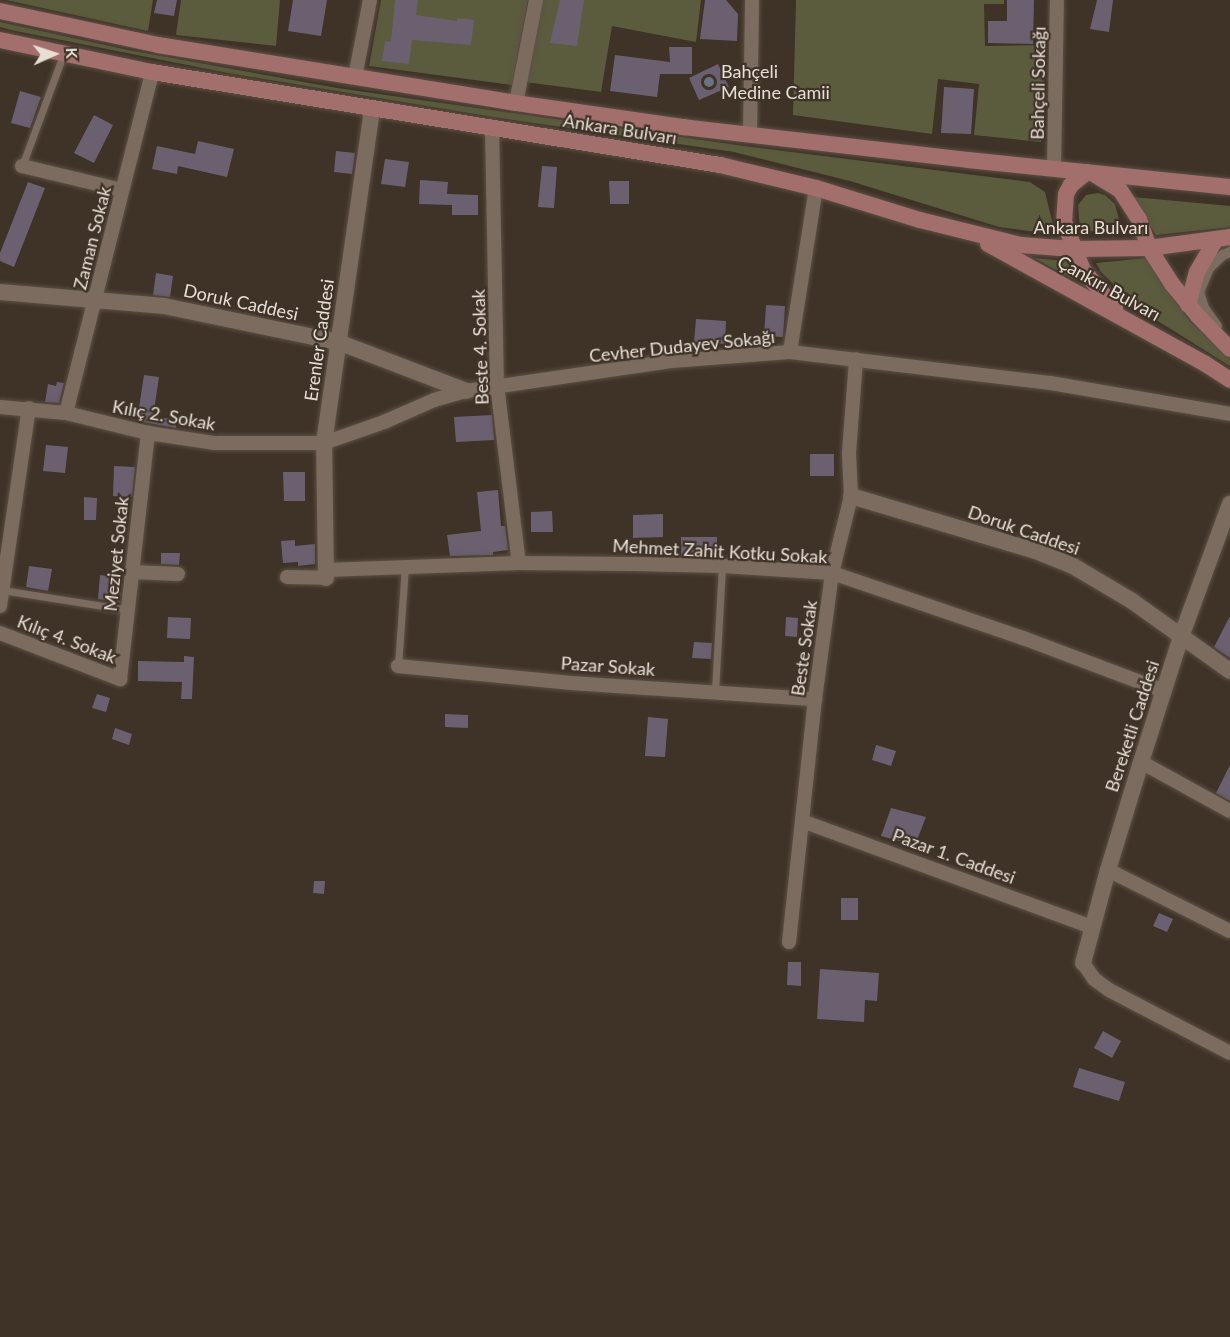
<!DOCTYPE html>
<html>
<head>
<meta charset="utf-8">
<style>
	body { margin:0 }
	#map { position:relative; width:1230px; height:1337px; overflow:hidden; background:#3f3226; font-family:Lato,sans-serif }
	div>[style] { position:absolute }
	.green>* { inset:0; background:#5a5c3d }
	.building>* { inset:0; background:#6b6070 }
	.roads { filter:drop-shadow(0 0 2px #5c5046) drop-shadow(0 0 2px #5c5046) }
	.service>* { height:7px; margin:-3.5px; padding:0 3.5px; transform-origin:3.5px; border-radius:3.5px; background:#7c6c5f }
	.pedestrian>* { height:10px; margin:-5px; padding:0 5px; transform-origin:5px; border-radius:5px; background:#7c6c5f }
	.minor>* { height:14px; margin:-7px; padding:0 7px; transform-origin:7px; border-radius:7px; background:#7c6c5f }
	.tertiary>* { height:16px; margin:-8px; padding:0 8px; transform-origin:8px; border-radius:8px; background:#7c6c5f }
	.secondary>* { height:16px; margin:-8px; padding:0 8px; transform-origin:8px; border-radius:8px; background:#a26f6d }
	.dots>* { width:16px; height:16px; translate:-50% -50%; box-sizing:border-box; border:3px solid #3f3226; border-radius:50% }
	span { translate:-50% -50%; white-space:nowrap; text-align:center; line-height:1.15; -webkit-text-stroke:4.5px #3f3226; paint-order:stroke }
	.poi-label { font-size:18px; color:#e7ded6 }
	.left { translate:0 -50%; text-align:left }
	.street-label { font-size:18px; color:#e7ded6 }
	.north { position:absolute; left:24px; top:24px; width:60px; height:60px; -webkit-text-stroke:4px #3f3226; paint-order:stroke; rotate:87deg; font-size:16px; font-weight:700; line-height:24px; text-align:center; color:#e7ded6 }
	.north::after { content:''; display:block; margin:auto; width:21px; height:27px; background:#e7ded6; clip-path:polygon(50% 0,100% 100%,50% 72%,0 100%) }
</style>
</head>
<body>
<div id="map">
	<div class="green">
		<i style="clip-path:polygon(6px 0,153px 0,148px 31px)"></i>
		<i style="clip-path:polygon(181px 0,280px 0,276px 46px,176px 35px)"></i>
		<i style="clip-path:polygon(381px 0,528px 0,512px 85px,369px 66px)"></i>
		<i style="clip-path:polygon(541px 0,701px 0,696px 42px,612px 26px,601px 92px,525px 82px)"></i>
		<i style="clip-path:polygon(796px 0,1004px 0,1004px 4px,984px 4px,985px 46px,1045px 45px,1041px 142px,974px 135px,979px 84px,938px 79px,932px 134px,793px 115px)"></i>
		<i style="clip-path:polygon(0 22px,128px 50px,337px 88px,737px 145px,1030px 182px,1045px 192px,1054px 229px,1051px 233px,1043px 233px,999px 227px,850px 181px,734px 152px,493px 117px,228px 73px,11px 30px,0 27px)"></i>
		<i style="clip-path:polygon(1098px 193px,1105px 195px,1115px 204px,1120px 223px,1119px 229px,1115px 232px,1084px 231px,1080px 229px,1078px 205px,1086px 195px)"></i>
		<i style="clip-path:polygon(1133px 197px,1230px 206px,1230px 227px,1156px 235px)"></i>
		<i style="clip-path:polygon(1034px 258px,1066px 261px,1081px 281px,1073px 279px)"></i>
		<i style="clip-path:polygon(1147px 258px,1160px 281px,1189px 320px,1230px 359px,1230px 366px,1137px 308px,1101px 272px,1096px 263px)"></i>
	</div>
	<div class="building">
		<i style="clip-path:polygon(157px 0,177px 0,174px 16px,154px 13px)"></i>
		<i style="clip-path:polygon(293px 0,327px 0,321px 36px,288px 31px)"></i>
		<i style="clip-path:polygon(395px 0,418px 0,416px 15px,457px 21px,457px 18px,474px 20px,471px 45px,412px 40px,409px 64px,382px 61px,385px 41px,391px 42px)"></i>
		<i style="clip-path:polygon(560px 0,584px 0,577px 46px,550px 43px)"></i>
		<i style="clip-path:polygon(705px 0,726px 0,738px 14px,737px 41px,700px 39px)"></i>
		<i style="clip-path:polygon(1007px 0,1034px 0,1033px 44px,988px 43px,988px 21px,1007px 21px)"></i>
		<i style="clip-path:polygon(1097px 0,1113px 0,1109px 32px,1090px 29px)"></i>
		<i style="clip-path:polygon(669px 47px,692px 47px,692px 74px,660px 74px,657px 97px,610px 91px,615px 55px,670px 62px)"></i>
		<i style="clip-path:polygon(718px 64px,729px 87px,699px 100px,689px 78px)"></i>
		<i style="clip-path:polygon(944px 87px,974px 89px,971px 134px,941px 133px)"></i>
		<i style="clip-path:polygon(20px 91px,41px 97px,30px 128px,11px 123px)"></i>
		<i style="clip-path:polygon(94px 115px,113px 125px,94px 163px,74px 153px)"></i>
		<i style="clip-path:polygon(198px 141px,234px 149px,227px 177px,178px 166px,177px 174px,152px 169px,157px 146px,195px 154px)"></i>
		<i style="clip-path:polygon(336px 151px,355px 153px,352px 174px,334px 172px)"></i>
		<i style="clip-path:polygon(385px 159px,409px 162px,405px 187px,381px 184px)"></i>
		<i style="clip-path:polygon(542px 166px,557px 167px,554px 208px,538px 207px)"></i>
		<i style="clip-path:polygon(420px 180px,448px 182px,447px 194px,478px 195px,478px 215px,452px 215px,452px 205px,419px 204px)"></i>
		<i style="clip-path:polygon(609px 181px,629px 181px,629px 204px,610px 204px)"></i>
		<i style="clip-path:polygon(28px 182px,45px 188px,14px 267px,0 261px,0 253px)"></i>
		<i style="clip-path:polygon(156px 273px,173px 276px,170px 297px,153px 295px)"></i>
		<i style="clip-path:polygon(766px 305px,785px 306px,783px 337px,764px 336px)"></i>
		<i style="clip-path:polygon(696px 319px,726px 321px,725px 344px,694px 342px)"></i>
		<i style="clip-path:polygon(144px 375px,159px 377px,153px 417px,176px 419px,176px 428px,137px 421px)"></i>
		<i style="clip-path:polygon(57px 382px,64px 383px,59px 403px,45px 402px,48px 384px,56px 386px)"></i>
		<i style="clip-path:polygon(492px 415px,494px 440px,456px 442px,454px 417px)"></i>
		<i style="clip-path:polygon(46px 445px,68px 447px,65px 473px,43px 471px)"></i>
		<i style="clip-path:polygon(810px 454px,834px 454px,834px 476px,810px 476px)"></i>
		<i style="clip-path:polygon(114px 466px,135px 467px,132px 497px,113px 496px)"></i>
		<i style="clip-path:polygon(283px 472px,305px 472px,305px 501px,284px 501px)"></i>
		<i style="clip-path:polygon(498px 490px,501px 526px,505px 526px,508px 550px,493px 552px,493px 555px,450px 556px,447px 535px,481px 531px,477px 492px)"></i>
		<i style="clip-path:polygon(84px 497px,97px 498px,96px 520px,84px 520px)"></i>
		<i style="clip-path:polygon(552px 511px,553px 532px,531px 532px,531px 512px)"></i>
		<i style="clip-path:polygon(663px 514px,663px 537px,633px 538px,633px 515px)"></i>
		<i style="clip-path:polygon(681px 537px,717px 537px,717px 557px,681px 556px)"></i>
		<i style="clip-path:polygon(295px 540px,295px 546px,315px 544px,315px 564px,298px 566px,298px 562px,283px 563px,281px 541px)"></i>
		<i style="clip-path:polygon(161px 553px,180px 553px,179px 565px,161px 564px)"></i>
		<i style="clip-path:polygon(29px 566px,52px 569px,48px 591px,26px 587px)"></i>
		<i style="clip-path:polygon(100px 575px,122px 578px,120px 602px,98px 599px)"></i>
		<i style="clip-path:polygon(1230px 616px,1230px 658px,1214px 647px)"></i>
		<i style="clip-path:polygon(168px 617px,191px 618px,190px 639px,167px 638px)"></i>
		<i style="clip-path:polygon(786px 617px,798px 618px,797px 637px,785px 636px)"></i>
		<i style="clip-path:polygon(694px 642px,712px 643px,711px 659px,692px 658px)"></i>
		<i style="clip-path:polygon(184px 656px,194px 657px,192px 699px,181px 699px,182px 682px,138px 681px,138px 661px,184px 662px)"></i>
		<i style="clip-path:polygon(97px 694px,110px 698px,106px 712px,92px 708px)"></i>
		<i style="clip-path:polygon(445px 714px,468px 715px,468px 728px,445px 727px)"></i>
		<i style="clip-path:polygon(648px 717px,668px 719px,665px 757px,645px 756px)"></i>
		<i style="clip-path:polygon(115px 728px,132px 734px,129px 745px,112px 739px)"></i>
		<i style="clip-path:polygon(876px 745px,896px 751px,891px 766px,872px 760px)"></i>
		<i style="clip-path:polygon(1230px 765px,1230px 801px,1216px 793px)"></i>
		<i style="clip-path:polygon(891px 808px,926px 817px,915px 845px,881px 836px)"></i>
		<i style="clip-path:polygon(314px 881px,325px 881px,324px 894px,313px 893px)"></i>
		<i style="clip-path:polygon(841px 898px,858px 898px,858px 920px,841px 920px)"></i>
		<i style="clip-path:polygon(1159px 913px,1173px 919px,1167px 932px,1153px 926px)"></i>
		<i style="clip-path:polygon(788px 962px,801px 962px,801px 986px,787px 985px)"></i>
		<i style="clip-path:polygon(820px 969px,879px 973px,877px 1001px,865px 1000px,864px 1022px,817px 1019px)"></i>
		<i style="clip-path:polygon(1103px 1031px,1121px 1041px,1112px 1058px,1094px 1048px)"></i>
		<i style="clip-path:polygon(1079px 1068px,1125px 1082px,1119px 1101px,1073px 1087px)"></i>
	</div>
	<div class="roads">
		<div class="service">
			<i style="left:22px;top:166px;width:118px;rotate:-69.7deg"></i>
			<i style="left:2px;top:590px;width:128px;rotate:9deg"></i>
			<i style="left:398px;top:666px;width:99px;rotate:-86deg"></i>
			<i style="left:715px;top:691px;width:125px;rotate:-86.8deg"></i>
		</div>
		<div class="pedestrian">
			<i style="left:1217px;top:326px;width:22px;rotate:-126deg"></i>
			<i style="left:1204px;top:308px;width:17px;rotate:-107deg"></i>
			<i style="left:1199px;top:292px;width:26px;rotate:-67deg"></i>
			<i style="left:1209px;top:268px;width:19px;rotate:-43deg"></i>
			<i style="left:1223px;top:255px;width:8px;rotate:-23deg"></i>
		</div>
		<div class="minor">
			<i style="left:355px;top:77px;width:78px;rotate:-79deg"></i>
			<i style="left:516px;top:103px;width:105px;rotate:-79deg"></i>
			<i style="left:492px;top:128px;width:257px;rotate:88.9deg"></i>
			<i style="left:497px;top:385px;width:179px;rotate:83deg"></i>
			<i style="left:750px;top:134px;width:134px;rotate:-89.1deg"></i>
			<i style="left:22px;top:166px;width:103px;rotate:13.5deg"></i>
			<i style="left:1054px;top:167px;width:167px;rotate:-89deg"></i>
			<i style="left:790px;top:352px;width:166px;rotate:-81deg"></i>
			<i style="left:0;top:407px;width:66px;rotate:5.2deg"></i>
			<i style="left:66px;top:413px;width:84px;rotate:13.7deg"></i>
			<i style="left:148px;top:433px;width:68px;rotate:8.5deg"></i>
			<i style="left:215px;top:443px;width:109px"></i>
			<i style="left:324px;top:443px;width:64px;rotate:-19.3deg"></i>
			<i style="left:384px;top:422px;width:55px;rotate:-23.7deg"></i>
			<i style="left:434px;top:400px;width:33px;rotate:-16deg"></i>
			<i style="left:466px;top:391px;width:207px;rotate:-8.3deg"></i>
			<i style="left:671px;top:361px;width:119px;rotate:-4.3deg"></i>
			<i style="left:790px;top:352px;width:263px;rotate:6.8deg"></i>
			<i style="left:1051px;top:383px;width:182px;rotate:9.8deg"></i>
			<i style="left:66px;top:413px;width:352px;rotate:-75.8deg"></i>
			<i style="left:326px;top:570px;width:193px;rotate:-2.1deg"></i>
			<i style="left:519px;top:563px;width:112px;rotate:0.5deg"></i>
			<i style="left:631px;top:564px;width:91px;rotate:1.3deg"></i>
			<i style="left:722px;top:566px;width:110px;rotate:3.6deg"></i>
			<i style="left:832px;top:573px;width:202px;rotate:18.8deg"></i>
			<i style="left:1023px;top:638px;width:151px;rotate:20.6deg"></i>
			<i style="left:132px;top:572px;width:46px;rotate:2.5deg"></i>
			<i style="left:287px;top:577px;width:39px;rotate:1deg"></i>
			<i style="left:0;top:606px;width:200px;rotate:-81.7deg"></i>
			<i style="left:0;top:633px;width:129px;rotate:21deg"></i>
			<i style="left:120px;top:679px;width:248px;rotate:-83.5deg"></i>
			<i style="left:398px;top:666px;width:174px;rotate:5.6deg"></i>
			<i style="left:571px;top:683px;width:245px;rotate:3.8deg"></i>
			<i style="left:1141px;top:762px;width:102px;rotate:28.8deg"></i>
			<i style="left:802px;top:821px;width:309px;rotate:20.1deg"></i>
			<i style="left:1108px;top:870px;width:136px;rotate:26.6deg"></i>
			<i style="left:789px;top:942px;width:244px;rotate:-83.9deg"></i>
			<i style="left:815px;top:699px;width:127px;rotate:-82.3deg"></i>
			<i style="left:832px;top:573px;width:79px;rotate:-76.1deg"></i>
			<i style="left:851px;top:496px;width:43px;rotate:-92.7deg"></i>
			<i style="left:849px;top:453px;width:94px;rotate:-85.7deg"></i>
			<i style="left:1083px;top:963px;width:19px;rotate:55deg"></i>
			<i style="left:1094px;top:979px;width:19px;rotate:36deg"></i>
			<i style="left:1109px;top:990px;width:136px;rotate:27.5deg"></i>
		</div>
		<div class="tertiary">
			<i style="left:0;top:292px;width:165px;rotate:4.9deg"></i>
			<i style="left:164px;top:306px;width:178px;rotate:11.7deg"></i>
			<i style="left:338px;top:342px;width:137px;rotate:20.9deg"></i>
			<i style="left:851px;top:496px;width:193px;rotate:16.6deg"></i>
			<i style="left:1036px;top:551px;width:40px;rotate:22deg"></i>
			<i style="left:1073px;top:566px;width:69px;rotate:30.7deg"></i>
			<i style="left:1132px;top:601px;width:120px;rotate:35.5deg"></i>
			<i style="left:326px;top:578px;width:135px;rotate:-90.8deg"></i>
			<i style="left:324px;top:443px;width:337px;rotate:-81.8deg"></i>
			<i style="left:1083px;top:963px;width:96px;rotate:-75deg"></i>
			<i style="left:1108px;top:870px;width:113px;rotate:-73deg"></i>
			<i style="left:1141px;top:762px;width:131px;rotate:-72.3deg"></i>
			<i style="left:1181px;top:637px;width:142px;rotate:-69.8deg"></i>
		</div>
		<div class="secondary">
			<i style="left:0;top:11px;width:162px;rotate:12.1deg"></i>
			<i style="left:158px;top:45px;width:363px;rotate:9.2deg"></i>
			<i style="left:516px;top:103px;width:169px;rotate:8.2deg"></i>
			<i style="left:683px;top:127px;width:287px;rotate:6.6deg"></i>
			<i style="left:968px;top:160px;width:263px;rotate:5.9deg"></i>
			<i style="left:0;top:40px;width:155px;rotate:11.9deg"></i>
			<i style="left:152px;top:72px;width:576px;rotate:9.3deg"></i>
			<i style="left:720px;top:165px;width:99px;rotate:13.5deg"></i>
			<i style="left:816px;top:188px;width:109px;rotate:17.1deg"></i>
			<i style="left:920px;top:220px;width:104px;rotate:13.9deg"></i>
			<i style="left:1021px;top:245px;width:52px;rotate:4.4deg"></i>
			<i style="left:1073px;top:249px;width:76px;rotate:-0.8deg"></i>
			<i style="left:1149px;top:248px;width:82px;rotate:-7.7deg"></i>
			<i style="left:1087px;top:172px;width:21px;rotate:141deg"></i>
			<i style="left:1071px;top:185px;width:10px;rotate:119deg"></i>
			<i style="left:1066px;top:194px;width:28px;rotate:94deg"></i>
			<i style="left:1064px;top:222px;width:52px;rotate:68.4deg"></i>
			<i style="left:1083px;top:270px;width:50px;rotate:49.9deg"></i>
			<i style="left:1095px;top:175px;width:29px;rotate:31deg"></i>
			<i style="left:1120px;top:190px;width:35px;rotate:57deg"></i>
			<i style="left:1139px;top:219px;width:31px;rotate:71deg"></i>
			<i style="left:1149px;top:248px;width:43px;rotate:57.4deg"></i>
			<i style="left:1172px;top:284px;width:41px;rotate:50.9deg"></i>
			<i style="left:1198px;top:316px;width:46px;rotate:45.9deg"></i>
			<i style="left:988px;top:244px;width:247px;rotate:28.9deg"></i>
			<i style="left:1204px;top:363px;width:31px;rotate:33deg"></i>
			<i style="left:1188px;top:305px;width:34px;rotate:-75deg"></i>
			<i style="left:1197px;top:272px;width:38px;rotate:-60deg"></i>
		</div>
	</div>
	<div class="dots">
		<i style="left:709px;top:82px;background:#6b7280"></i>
	</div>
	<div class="poi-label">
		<span class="left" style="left:721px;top:82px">Bahçeli<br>Medine Camii</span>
	</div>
	<div class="street-label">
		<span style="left:1038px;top:83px;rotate:-89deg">Bahçeli Sokağı</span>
		<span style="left:620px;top:129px;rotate:9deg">Ankara Bulvarı</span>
		<span style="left:1091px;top:227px">Ankara Bulvarı</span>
		<span style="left:92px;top:238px;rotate:-76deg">Zaman Sokak</span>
		<span style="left:1109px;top:288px;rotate:29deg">Çankırı Bulvarı</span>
		<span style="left:241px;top:302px;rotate:12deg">Doruk Caddesi</span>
		<span style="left:319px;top:340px;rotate:-82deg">Erenler Caddesi</span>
		<span style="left:682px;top:346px;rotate:-6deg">Cevher Dudayev Sokağı</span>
		<span style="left:480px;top:347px;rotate:-92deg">Beste 4. Sokak</span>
		<span style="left:164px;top:415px;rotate:10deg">Kılıç 2. Sokak</span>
		<span style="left:1024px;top:530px;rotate:19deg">Doruk Caddesi</span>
		<span style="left:720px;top:551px;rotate:3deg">Mehmet Zahit Kotku Sokak</span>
		<span style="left:116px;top:554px;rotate:-84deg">Meziyet Sokak</span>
		<span style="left:67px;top:639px;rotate:21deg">Kılıç 4. Sokak</span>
		<span style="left:804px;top:648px;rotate:-82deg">Beste Sokak</span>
		<span style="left:608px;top:666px;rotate:4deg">Pazar Sokak</span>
		<span style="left:1132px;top:726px;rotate:-72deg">Bereketli Caddesi</span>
		<span style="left:954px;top:856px;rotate:20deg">Pazar 1. Caddesi</span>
	</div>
	<div class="north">K</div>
</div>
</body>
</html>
